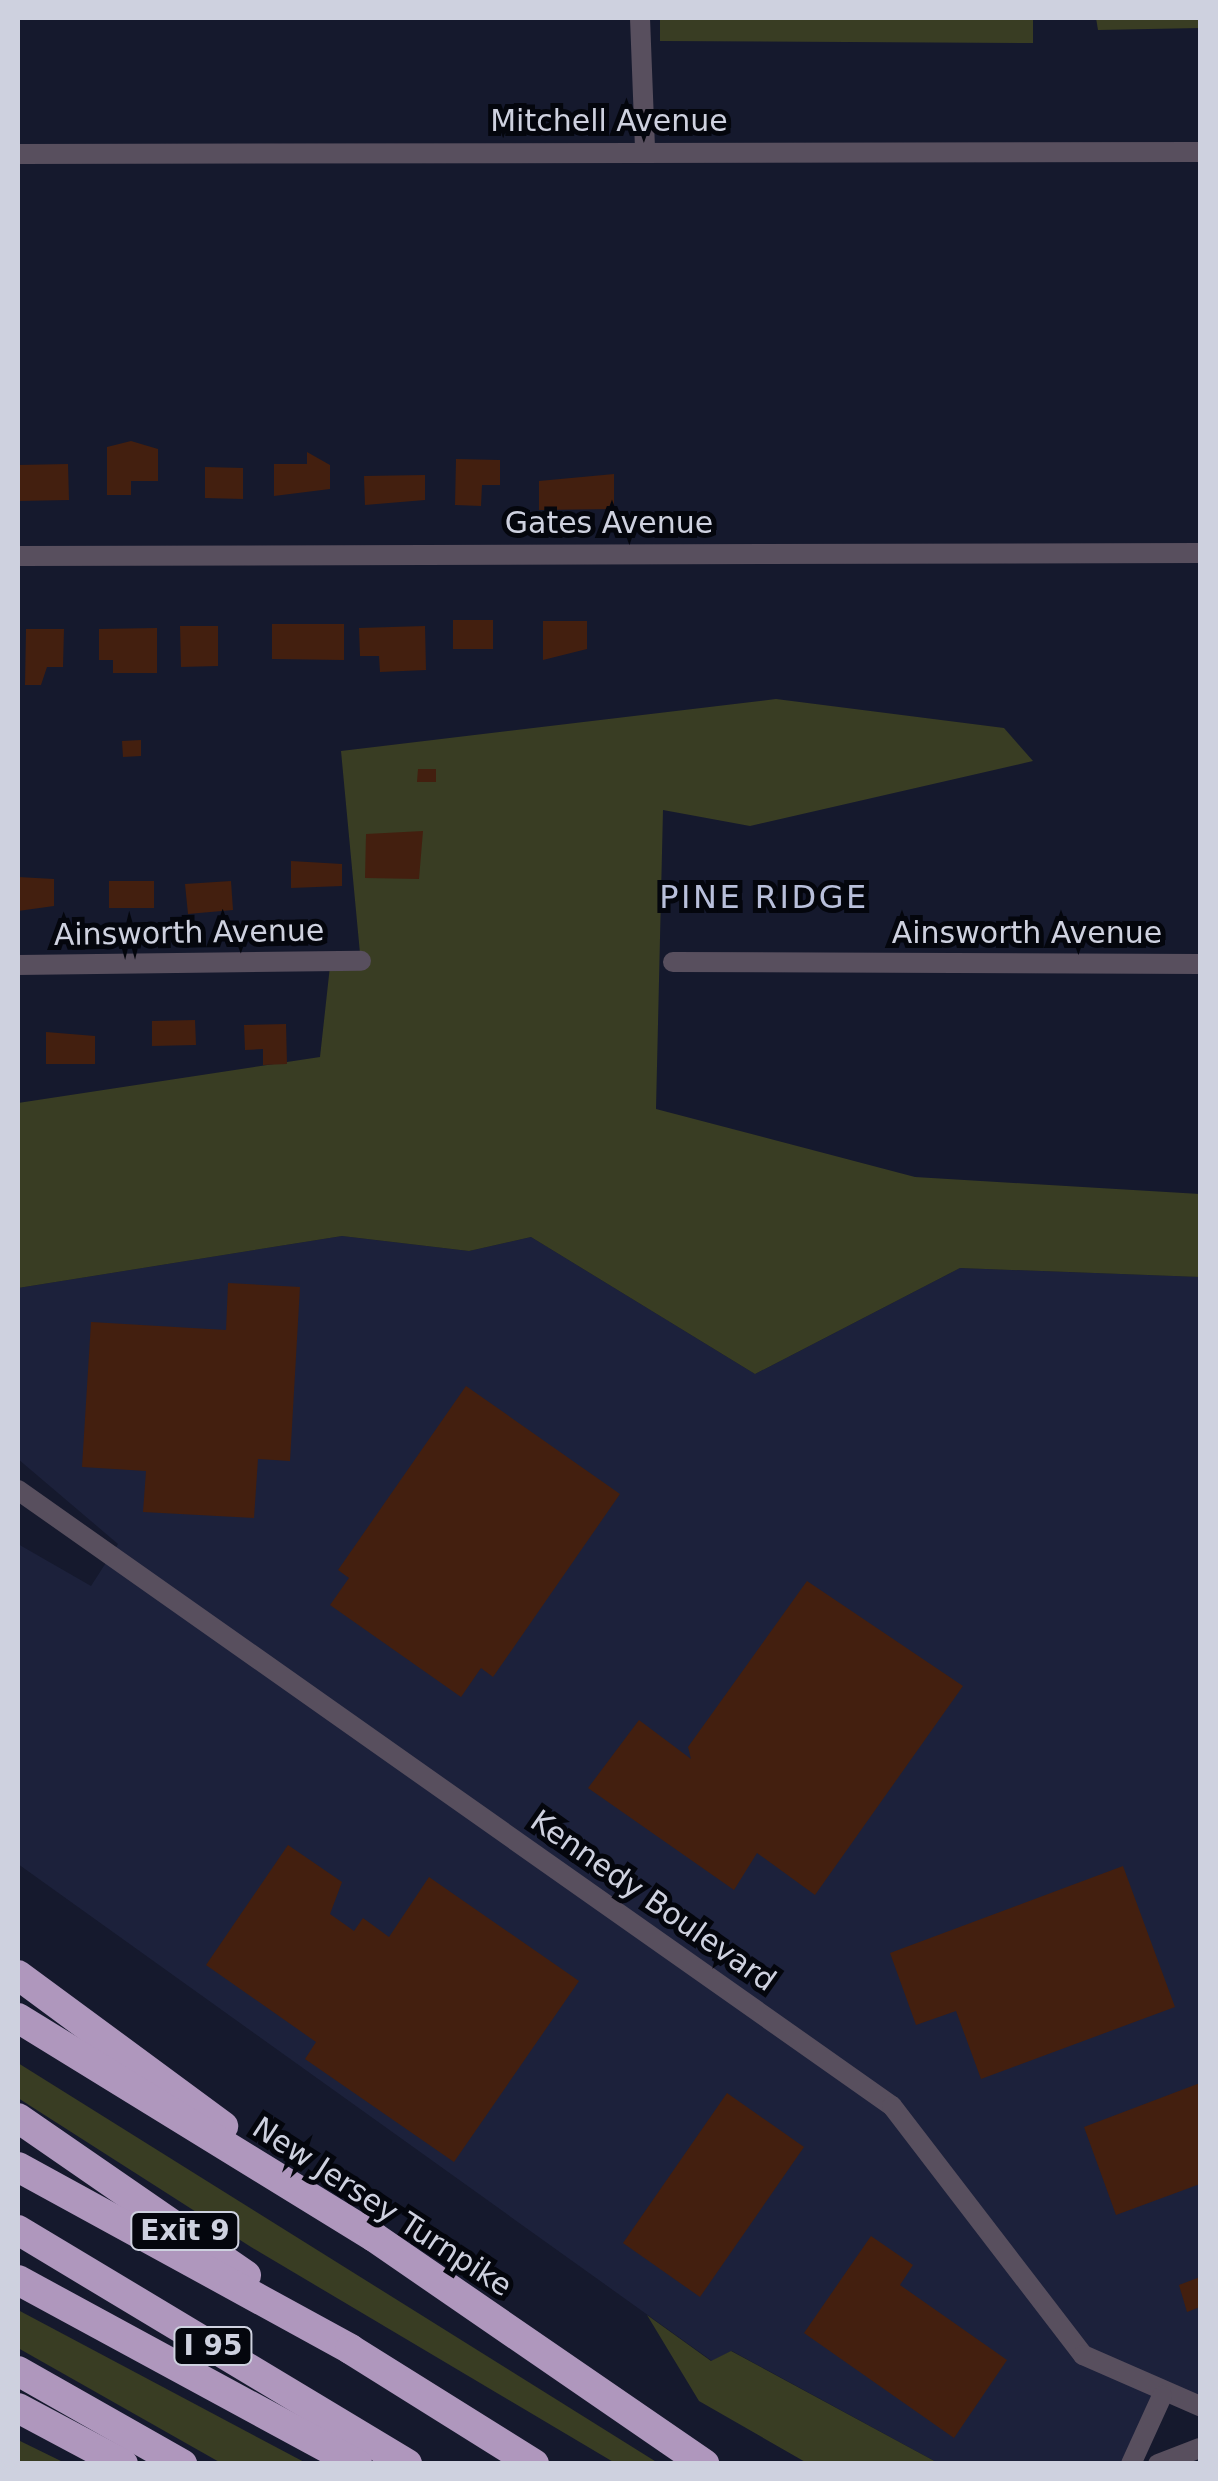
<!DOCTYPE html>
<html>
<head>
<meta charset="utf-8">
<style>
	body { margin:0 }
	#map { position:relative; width:1218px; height:2481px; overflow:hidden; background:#15192d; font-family:"DejaVu Sans",sans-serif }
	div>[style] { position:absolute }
	.built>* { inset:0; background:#1c213b }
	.green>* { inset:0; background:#393d23 }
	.building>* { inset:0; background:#431f0f }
	.street>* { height:20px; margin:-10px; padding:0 10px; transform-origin:10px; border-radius:10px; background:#584f5e }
	.highway>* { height:30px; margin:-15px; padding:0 15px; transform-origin:15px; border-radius:15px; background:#af97bd }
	span { translate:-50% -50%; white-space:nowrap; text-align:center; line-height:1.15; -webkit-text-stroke:10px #04060d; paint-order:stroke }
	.shield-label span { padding:2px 8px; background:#04060d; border:2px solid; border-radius:8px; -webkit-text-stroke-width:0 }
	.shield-label { font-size:28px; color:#ced1df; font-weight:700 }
	.street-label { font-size:30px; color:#ced1df }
	.neighbourhood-label { font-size:32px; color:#b9c0db; letter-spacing:2.5px }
	.frame { position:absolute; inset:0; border:20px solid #ced1df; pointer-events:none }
</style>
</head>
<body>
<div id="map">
	<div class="built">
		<i style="clip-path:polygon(342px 1236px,469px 1251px,531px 1237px,755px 1374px,960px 1268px,1200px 1277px,1200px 2397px,1169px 2395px,1125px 2463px,938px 2463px,732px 2351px,712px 2361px,18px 1864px,18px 1544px,91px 1586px,118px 1544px,18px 1459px,18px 1288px)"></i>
	</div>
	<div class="green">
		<i style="clip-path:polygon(660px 18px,1033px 18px,1033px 43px,660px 41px)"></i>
		<i style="clip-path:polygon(1096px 18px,1200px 18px,1200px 28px,1098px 30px)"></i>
		<i style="clip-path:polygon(776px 699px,1004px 728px,1033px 761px,750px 826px,663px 810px,656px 1109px,915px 1177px,1200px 1194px,1200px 1277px,960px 1268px,755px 1374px,531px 1237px,469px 1251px,342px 1236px,18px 1288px,18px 1103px,320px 1057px,330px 966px,361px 964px,341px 751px)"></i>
		<i style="clip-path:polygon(18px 2063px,658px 2463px,615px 2463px,251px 2247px,18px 2098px)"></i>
		<i style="clip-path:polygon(18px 2310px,306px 2463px,221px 2463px,18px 2348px)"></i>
		<i style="clip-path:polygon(647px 2315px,711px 2361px,731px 2351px,938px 2463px,807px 2463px,699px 2401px)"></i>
		<i style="clip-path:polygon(18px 2440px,65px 2463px,18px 2463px)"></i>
	</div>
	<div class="building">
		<i style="clip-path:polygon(131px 441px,158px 449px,158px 481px,131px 481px,131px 495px,107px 495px,107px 447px)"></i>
		<i style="clip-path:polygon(307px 452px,330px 465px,330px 489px,274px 496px,274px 464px,307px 464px)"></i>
		<i style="clip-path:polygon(456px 459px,500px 460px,500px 485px,482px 485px,481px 506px,455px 505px)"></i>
		<i style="clip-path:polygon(68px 464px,69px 500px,18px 501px,18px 465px)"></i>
		<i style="clip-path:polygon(205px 467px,243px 468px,243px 499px,205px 498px)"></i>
		<i style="clip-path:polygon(614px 474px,614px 509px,539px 510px,539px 481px)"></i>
		<i style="clip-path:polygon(425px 475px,425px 500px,365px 505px,364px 476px)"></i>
		<i style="clip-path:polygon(453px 620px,493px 620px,493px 649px,453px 649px)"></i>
		<i style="clip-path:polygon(543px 621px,587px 621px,587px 649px,543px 660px)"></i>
		<i style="clip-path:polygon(272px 624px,344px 624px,344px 660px,272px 659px)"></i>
		<i style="clip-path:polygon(180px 626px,218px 626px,218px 666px,181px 667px)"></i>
		<i style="clip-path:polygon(425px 626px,426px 670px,380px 672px,379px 656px,360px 656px,359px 628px)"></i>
		<i style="clip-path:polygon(157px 628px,157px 673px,113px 673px,113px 660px,99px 660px,99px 629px)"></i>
		<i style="clip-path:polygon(26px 629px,64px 629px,63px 667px,47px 667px,41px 685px,25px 685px)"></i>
		<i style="clip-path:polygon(141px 740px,141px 756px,123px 757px,122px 741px)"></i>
		<i style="clip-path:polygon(418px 769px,436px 769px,436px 782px,417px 782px)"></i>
		<i style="clip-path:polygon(423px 831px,419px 879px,365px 878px,366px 834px)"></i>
		<i style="clip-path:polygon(291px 861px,342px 864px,342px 886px,291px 888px)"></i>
		<i style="clip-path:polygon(18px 877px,54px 879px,54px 906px,18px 911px)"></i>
		<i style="clip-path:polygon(109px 881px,154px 881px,154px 908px,109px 908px)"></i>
		<i style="clip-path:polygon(231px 881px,233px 910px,188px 914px,185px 884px)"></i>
		<i style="clip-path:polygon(195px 1020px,196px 1045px,152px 1046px,152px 1021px)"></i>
		<i style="clip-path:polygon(286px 1024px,287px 1064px,263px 1065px,263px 1049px,245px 1050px,244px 1025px)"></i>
		<i style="clip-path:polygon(46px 1032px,95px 1036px,95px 1064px,46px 1064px)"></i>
		<i style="clip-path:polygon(228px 1283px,300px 1287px,290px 1461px,258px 1459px,254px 1518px,143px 1512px,146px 1471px,82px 1467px,91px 1322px,226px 1330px)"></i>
		<i style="clip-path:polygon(466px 1386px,620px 1494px,493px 1677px,481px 1668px,461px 1697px,330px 1605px,349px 1578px,338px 1570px)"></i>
		<i style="clip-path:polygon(807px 1581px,963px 1686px,815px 1895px,757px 1853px,734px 1890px,588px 1788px,639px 1720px,691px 1759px,688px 1747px)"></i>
		<i style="clip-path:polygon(288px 1845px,342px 1882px,330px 1914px,354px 1931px,363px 1918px,389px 1937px,429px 1877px,579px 1981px,454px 2162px,305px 2059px,316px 2042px,206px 1965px)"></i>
		<i style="clip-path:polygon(1123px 1866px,1175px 2007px,981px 2079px,956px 2011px,916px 2025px,890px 1953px)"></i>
		<i style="clip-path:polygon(1200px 2083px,1200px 2184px,1116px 2215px,1084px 2127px)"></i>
		<i style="clip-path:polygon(727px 2093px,804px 2147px,700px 2297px,623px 2243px)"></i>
		<i style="clip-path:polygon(871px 2236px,913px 2265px,900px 2285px,1007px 2360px,954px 2438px,804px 2333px)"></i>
		<i style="clip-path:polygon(1200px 2277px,1200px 2307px,1187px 2312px,1179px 2285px)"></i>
	</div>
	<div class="street">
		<i style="left:640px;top:18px;width:132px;rotate:87.8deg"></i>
		<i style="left:18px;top:154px;width:1182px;rotate:-0.1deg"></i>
		<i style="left:18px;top:556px;width:1182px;rotate:-0.15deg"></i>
		<i style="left:673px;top:962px;width:527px;rotate:0.22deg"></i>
		<i style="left:18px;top:965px;width:343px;rotate:-0.7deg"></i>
		<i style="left:18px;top:1490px;width:1069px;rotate:35.18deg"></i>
		<i style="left:892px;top:2106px;width:314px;rotate:52.5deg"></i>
		<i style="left:1083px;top:2355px;width:128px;rotate:23.6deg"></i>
		<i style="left:1131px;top:2464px;width:75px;rotate:-65.5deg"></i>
		<i style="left:1158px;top:2464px;width:45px;rotate:-20.9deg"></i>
	</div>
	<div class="highway">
		<i style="left:18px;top:1975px;width:255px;rotate:36.4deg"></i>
		<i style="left:18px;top:2018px;width:418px;rotate:31.6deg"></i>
		<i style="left:374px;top:2237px;width:401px;rotate:34.5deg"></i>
		<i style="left:18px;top:2118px;width:277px;rotate:34.6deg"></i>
		<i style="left:18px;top:2167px;width:379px;rotate:28.7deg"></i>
		<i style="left:350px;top:2349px;width:217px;rotate:32deg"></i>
		<i style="left:18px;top:2230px;width:454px;rotate:31deg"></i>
		<i style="left:18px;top:2280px;width:386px;rotate:28.5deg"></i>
		<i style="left:18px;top:2371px;width:189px;rotate:29.6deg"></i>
		<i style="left:18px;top:2408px;width:119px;rotate:28.1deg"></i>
	</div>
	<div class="shield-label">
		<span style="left:185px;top:2231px">Exit 9</span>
		<span style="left:213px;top:2346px">I 95</span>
	</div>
	<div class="street-label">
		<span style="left:609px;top:121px">Mitchell Avenue</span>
		<span style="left:609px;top:523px">Gates Avenue</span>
		<span style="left:189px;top:933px;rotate:-1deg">Ainsworth Avenue</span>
		<span style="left:1027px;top:933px">Ainsworth Avenue</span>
		<span style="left:653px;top:1901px;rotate:35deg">Kennedy Boulevard</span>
		<span style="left:382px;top:2207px;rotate:33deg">New Jersey Turnpike</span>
	</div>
	<div class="neighbourhood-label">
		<span style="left:764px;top:897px">PINE RIDGE</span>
	</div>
	<div class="frame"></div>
</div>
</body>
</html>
